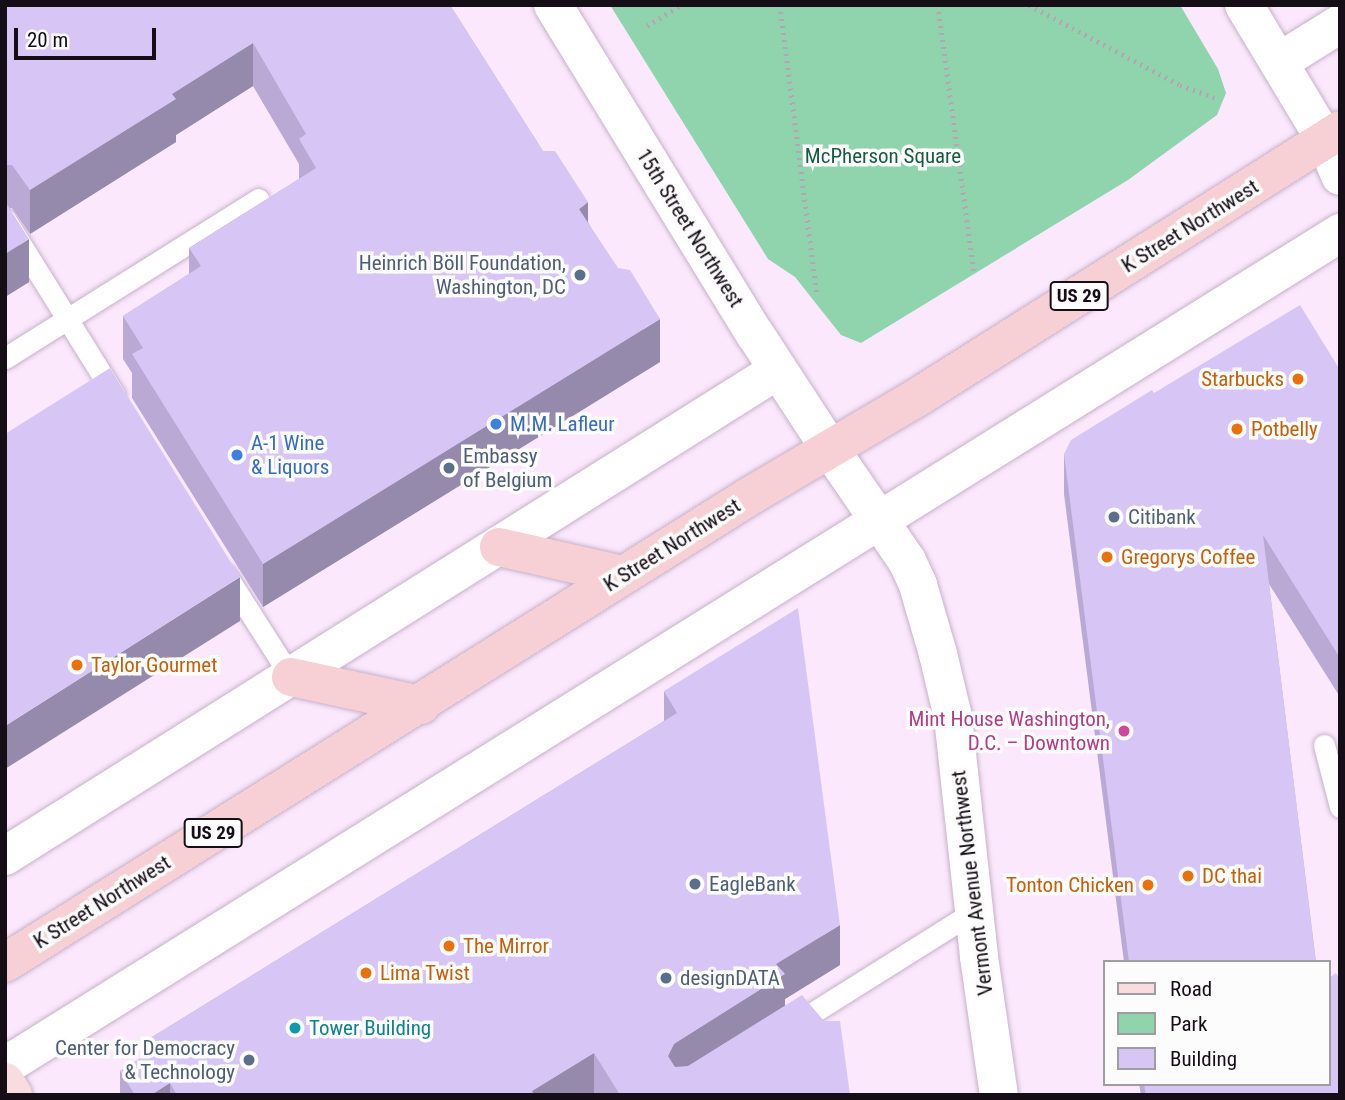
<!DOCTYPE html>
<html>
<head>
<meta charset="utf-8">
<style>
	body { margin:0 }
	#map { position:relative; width:1345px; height:1100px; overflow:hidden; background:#fbe8fc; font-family:"Roboto Condensed",sans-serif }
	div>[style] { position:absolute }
	.green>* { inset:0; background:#90d4ad }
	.path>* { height:4.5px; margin-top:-2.25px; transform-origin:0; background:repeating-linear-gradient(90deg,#b4a4b4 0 2px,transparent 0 7px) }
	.roads { filter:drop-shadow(0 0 2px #c7b1c9) drop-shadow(0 0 2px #c7b1c9) }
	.service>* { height:21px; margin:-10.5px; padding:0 10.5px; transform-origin:10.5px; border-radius:10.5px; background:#fff }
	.tertiary>* { height:38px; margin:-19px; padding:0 19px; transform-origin:19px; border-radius:19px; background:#fff }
	.secondary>* { height:38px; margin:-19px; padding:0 19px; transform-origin:19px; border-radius:19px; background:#fff }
	.primary>* { height:38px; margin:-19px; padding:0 19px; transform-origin:19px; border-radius:19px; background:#f8dcdf }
	.trunk>* { height:38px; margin:-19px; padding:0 19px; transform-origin:19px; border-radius:19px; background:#f6d0d4 }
	.wall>* { inset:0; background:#b9a9d4 }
	.shaded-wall>* { inset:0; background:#968aac }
	.building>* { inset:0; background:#d7c5f6 }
	.dots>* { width:19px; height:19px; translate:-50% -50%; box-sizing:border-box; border:4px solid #fcfcfc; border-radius:50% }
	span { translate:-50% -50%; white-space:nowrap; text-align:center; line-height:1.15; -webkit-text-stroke:7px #fcfcfc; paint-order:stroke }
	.shield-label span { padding:2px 5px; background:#fcfcfc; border:2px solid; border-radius:5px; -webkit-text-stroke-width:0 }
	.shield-label { font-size:19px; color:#160e16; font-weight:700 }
	.park-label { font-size:21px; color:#175d3d }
	.street-label { font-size:21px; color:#160e16 }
	.service-label { font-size:21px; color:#4e5e75 }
	.right { translate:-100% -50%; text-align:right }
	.left { translate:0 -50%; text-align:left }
	.food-label { font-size:21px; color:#c56008 }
	.shop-label { font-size:21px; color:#366cbe }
	.hotel-label { font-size:21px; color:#b23c85 }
	.culture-label { font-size:21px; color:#0d838f }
	.frame { position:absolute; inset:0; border:7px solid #160e16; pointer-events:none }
	.legend { position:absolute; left:1103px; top:960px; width:228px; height:126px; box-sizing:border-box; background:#fcfcfc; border:2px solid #a09da0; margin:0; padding:9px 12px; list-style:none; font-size:21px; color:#160e16 }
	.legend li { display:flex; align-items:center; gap:14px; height:35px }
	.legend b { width:35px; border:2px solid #a09da0 }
	.scale { position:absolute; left:14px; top:28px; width:142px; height:32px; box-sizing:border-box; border:4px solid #160e16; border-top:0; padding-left:9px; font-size:21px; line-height:24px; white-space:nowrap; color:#160e16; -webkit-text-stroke:5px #fcfcfc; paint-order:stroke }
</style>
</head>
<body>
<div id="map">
	<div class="green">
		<i style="clip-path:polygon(610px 5px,1180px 5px,1218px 69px,1226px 93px,1217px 115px,1128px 180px,861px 343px,841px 335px,795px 277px,768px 259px)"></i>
	</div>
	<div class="path">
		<i style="left:780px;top:5px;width:291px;rotate:82.7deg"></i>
		<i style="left:938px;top:5px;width:268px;rotate:82.3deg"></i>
		<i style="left:1029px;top:5px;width:171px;rotate:27.9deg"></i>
		<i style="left:1180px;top:85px;width:37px;rotate:20deg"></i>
		<i style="left:647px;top:26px;width:39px;rotate:-32deg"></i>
	</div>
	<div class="roads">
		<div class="service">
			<i style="left:5px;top:219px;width:208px;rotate:58.1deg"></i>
			<i style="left:5px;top:358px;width:299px;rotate:-32.1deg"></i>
			<i style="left:226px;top:575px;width:121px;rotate:57.5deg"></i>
			<i style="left:1324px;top:745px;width:64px;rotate:75.5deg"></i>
			<i style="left:793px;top:1025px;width:215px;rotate:-32.1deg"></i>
		</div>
		<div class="tertiary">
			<i style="left:1244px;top:5px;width:157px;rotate:59deg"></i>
			<i style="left:1279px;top:62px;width:72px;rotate:-31.9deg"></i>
			<i style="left:830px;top:449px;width:136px;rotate:55.5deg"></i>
			<i style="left:907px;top:561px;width:26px;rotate:65deg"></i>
			<i style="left:918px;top:585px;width:72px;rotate:73.8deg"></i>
			<i style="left:938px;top:654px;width:65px;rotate:76.6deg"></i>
			<i style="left:953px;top:717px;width:241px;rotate:83.8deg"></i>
			<i style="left:979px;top:957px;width:139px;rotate:81.8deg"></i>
			<i style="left:5px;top:856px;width:913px;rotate:-32.16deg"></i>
			<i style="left:5px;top:1066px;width:1574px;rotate:-31.96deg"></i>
		</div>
		<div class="secondary">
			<i style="left:553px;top:5px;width:386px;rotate:58.5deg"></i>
			<i style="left:755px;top:334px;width:137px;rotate:56.9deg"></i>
			<i style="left:1325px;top:140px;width:39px;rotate:67deg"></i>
		</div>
		<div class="primary">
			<i style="left:5px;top:1082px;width:15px;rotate:58deg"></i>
		</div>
		<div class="trunk">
			<i style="left:499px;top:547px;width:127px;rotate:12.7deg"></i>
			<i style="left:291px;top:677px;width:133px;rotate:12.2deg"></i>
			<i style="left:5px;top:963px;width:879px;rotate:-32.08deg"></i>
			<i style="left:750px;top:496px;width:195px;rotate:-30.5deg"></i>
			<i style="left:918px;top:397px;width:499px;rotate:-32.3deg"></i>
		</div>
	</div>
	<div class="wall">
		<i style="clip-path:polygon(5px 5px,450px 5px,588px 222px,660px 362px,263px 607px,132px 398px,132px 373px,123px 359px,123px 316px,189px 274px,189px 248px,299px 179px,299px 164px,253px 86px,176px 135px,176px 142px,30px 234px,12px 208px,10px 208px,29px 282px,5px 297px)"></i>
		<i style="clip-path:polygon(1340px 370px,1340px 697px,1269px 584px,1316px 962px,1124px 962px,1064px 494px,1064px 454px,1154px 393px)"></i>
		<i style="clip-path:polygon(664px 691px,840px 965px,785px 999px,785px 1005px,850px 1095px,595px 1095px,594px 1093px,591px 1095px,120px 1095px,120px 1071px,144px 1056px,144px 1042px,664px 721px)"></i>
		<i style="clip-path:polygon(1139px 1084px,1329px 1084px,1340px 1095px,1141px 1095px)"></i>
	</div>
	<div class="shaded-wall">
		<i style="clip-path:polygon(253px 43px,253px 86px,176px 135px,176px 142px,30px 234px,30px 190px,172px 94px)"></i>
		<i style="clip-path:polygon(588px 202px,588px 245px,579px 209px)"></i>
		<i style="clip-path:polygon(29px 239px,29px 282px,5px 297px,5px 254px)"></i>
		<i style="clip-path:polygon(660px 319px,660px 362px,263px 607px,263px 564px)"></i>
		<i style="clip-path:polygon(240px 577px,240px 621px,5px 769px,5px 726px)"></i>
		<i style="clip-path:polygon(840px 925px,840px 965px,785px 999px,785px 1015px,674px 1084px,668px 1056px,674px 1044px,776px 964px)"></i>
		<i style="clip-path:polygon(594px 1053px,594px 1093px,591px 1095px,532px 1095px,532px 1091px)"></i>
		<i style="clip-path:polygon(170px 1083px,170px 1095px,151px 1095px)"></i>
	</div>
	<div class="building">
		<i style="clip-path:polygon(5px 5px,450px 5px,543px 151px,555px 151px,588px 202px,579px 209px,618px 268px,630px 270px,660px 319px,263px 564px,132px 354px,143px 348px,123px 316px,201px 266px,189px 248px,316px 168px,299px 139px,306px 134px,253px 43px,172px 94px,176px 99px,30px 190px,12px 165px,5px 165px)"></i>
		<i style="clip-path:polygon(5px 201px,29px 239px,5px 254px)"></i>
		<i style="clip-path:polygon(1300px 305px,1340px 370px,1340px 658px,1263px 535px,1316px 962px,1129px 962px,1064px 454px,1071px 440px,1152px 390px,1154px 393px)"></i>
		<i style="clip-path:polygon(110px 368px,240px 577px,5px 726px,5px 434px)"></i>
		<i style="clip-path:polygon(798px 608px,840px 925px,776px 964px,785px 974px,674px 1044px,668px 1056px,675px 1067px,688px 1066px,802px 995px,824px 1021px,840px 1021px,850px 1095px,620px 1095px,594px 1053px,532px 1091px,534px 1095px,177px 1095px,170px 1083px,151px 1095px,135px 1095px,120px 1071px,151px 1052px,144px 1042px,677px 713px,664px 691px)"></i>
		<i style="clip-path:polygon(1336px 973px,1340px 980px,1340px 1095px,1146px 1095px,1144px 1084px,1329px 1084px,1329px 978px)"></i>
	</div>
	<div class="dots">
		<i style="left:580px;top:275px;background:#5c6f8a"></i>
		<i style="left:1298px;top:379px;background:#e8710a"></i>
		<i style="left:496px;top:424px;background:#3f7fe0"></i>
		<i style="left:1237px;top:429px;background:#e8710a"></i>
		<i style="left:237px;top:455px;background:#3f7fe0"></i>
		<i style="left:449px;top:468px;background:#5c6f8a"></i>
		<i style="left:1114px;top:517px;background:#5c6f8a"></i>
		<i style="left:1107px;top:557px;background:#e8710a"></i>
		<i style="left:77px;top:665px;background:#e8710a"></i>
		<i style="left:1124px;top:731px;background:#d1479c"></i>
		<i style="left:1188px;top:876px;background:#e8710a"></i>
		<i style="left:695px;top:884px;background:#5c6f8a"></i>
		<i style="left:1148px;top:885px;background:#e8710a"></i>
		<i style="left:449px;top:946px;background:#e8710a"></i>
		<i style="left:366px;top:973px;background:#e8710a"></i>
		<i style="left:666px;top:978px;background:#5c6f8a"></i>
		<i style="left:295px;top:1028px;background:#0f9aa8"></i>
		<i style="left:249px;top:1060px;background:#5c6f8a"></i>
	</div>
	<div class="shield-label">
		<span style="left:1079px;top:296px">US 29</span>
		<span style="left:213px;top:833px">US 29</span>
	</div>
	<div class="park-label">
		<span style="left:883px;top:156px">McPherson Square</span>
	</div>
	<div class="street-label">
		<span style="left:1190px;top:226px;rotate:-32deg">K Street Northwest</span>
		<span style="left:690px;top:228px;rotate:58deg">15th Street Northwest</span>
		<span style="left:672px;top:545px;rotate:-32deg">K Street Northwest</span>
		<span style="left:972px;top:883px;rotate:-97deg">Vermont Avenue Northwest</span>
		<span style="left:102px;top:902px;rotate:-32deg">K Street Northwest</span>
	</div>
	<div class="service-label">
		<span class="right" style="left:566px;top:275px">Heinrich Böll Foundation,<br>Washington, DC</span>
		<span class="left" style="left:463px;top:468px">Embassy<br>of Belgium</span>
		<span class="left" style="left:1128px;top:517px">Citibank</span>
		<span class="left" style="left:709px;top:884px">EagleBank</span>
		<span class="left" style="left:680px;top:978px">designDATA</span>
		<span class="right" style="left:235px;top:1060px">Center for Democracy<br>&amp; Technology</span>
	</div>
	<div class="food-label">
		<span class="right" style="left:1284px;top:379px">Starbucks</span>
		<span class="left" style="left:1251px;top:429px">Potbelly</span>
		<span class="left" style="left:1121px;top:557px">Gregorys Coffee</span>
		<span class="left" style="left:91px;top:665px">Taylor Gourmet</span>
		<span class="left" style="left:1202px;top:876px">DC thai</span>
		<span class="right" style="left:1134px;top:885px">Tonton Chicken</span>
		<span class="left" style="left:463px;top:946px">The Mirror</span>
		<span class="left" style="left:380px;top:973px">Lima Twist</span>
	</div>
	<div class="shop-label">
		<span class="left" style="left:510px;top:424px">M.M. Lafleur</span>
		<span class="left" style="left:251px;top:455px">A-1 Wine<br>&amp; Liquors</span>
	</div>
	<div class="hotel-label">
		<span class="right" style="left:1110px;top:731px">Mint House Washington,<br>D.C. – Downtown</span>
	</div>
	<div class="culture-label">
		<span class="left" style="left:309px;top:1028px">Tower Building</span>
	</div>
	<div class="frame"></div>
	<ul class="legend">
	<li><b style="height:9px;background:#f8dcdf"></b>Road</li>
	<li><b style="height:19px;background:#90d4ad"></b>Park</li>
	<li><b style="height:19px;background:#d7c5f6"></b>Building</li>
	</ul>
	<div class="scale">20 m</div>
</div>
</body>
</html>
